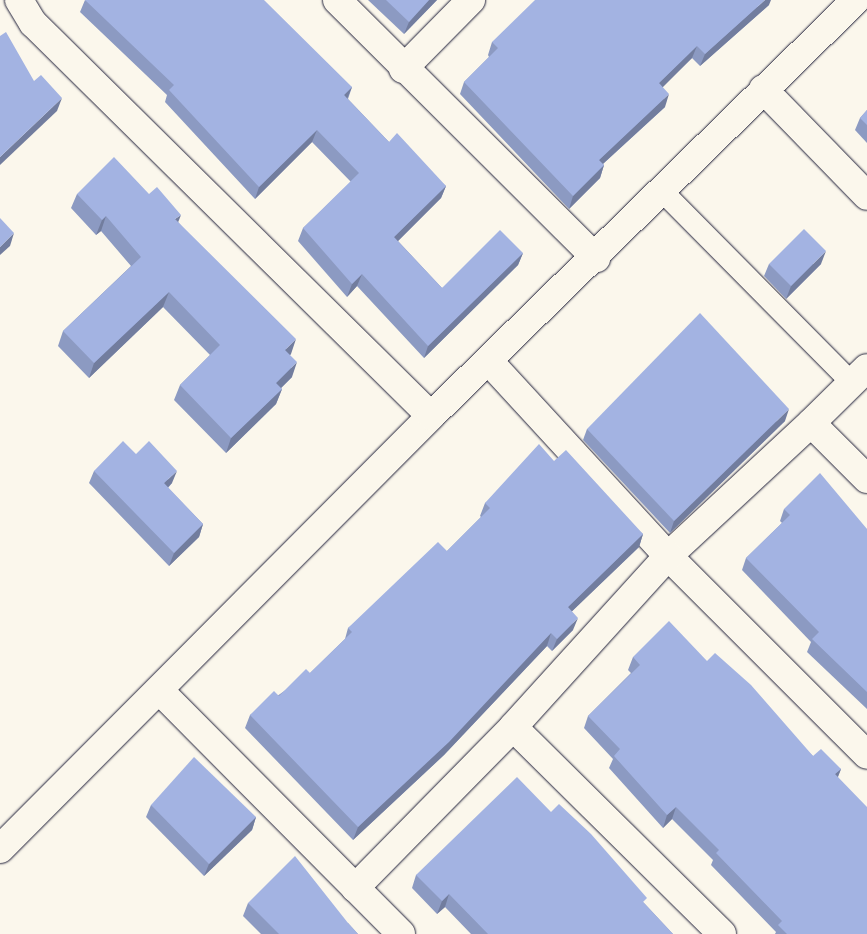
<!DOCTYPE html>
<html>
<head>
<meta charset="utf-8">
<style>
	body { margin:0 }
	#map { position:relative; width:867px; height:934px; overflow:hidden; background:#fbf7ec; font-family:"Gochi Hand",sans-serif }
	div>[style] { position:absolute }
	.roads { filter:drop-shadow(0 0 1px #22223b) drop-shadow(0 0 1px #22223b) }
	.service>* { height:21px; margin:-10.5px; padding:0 10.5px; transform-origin:10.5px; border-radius:10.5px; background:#fbf7ec }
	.minor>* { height:28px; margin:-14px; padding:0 14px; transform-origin:14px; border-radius:14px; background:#fbf7ec }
	.wall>* { inset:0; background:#8c9ac2 }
	.shaded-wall>* { inset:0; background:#727d9e }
	.building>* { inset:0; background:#a3b3e2 }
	span { translate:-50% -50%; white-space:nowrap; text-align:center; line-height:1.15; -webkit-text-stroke:4px #fbf7ec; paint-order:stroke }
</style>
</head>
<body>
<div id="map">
	<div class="roads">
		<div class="service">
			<i style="left:662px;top:191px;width:270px;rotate:45.3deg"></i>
		</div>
		<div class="minor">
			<i style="left:19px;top:0;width:27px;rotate:59deg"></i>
			<i style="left:33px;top:23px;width:559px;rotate:44.64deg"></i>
			<i style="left:337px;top:0;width:366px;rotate:44.9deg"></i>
			<i style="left:403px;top:69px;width:97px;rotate:-45.4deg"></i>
			<i style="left:763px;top:89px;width:149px;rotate:45.8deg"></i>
			<i style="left:811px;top:423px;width:78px;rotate:-44.5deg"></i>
			<i style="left:867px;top:479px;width:79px;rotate:-135deg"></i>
			<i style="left:811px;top:423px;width:195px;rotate:137.1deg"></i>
			<i style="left:668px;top:556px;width:281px;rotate:45deg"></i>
			<i style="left:160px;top:691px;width:342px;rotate:45.2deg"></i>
			<i style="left:513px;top:727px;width:294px;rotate:44.7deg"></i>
			<i style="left:0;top:849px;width:611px;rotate:-45.13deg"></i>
			<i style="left:431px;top:416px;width:595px;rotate:-44.39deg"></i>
			<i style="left:355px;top:888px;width:226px;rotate:-45.5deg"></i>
			<i style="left:513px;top:727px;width:231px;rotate:-47.8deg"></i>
			<i style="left:668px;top:556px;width:265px;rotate:-132.6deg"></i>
		</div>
	</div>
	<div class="wall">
		<i style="clip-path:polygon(85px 0,352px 87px,348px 99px,389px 142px,446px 186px,441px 198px,398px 241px,442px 288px,523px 253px,518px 265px,424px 358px,357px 286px,347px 297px,298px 241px,303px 228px,351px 182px,312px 142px,255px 199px,165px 102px,167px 95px,80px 12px)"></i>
		<i style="clip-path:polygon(368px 0,437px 0,404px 34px)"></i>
		<i style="clip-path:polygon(769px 5px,700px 66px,692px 58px,662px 87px,665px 107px,603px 164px,604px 165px,600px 178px,569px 209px,460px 94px,464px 82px,489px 57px,488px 55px,492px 42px)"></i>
		<i style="clip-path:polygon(867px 110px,867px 143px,855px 130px,860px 118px)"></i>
		<i style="clip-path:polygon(77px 194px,149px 194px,178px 222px,291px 354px,290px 355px,292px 377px,281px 388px,282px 389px,276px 404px,226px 453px,174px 400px,180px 385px,210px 355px,163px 307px,89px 378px,58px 346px,63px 331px,131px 266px,101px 231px,96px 235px,71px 208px)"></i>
		<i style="clip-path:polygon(769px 264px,821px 264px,786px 299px,764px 276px)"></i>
		<i style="clip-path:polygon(785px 421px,670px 533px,583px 440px,587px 429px)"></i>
		<i style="clip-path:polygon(136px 454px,172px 483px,168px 488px,203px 524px,199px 537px,169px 566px,89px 483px,94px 471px)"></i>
		<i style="clip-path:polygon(554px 461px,643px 534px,639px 547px,572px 611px,573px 630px,552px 651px,547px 646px,444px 755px,353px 840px,245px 728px,250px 715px,310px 673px,345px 639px,348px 628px,447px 551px,481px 517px,480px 516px,485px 503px)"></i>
		<i style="clip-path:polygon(784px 509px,867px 529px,867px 709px,807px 652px,811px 642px,742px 570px,746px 558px,782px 523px,780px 521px)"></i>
		<i style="clip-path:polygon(633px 657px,707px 661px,813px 756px,841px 769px,838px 777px,867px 934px,775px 934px,776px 932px,711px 865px,713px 860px,672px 819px,663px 828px,609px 768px,613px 759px,584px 728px,588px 716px,631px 673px,628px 670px)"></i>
		<i style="clip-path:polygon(151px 805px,256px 817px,252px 830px,204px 876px,146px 817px)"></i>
		<i style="clip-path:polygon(551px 812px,645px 904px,673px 934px,471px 934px,445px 907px,437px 914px,412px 888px,416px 875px)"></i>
		<i style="clip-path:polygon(248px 903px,348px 923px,358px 934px,261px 934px,243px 916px)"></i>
	</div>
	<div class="shaded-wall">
		<i style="clip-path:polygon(429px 0,437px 0,404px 34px,409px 22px)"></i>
		<i style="clip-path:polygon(765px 0,771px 0,769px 5px,700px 66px,705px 54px)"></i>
		<i style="clip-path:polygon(697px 46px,692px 58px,654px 96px,659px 83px)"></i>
		<i style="clip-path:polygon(352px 87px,347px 99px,344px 95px)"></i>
		<i style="clip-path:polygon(669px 94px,665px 107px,594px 172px,599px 160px)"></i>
		<i style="clip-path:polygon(62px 98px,57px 111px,0 165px,0 157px)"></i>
		<i style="clip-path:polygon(317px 130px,312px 142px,255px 199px,259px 187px)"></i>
		<i style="clip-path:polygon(604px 165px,600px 178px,569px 209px,573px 196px)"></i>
		<i style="clip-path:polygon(446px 186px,441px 198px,390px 249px,394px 237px)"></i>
		<i style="clip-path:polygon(181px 215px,175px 230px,175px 219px)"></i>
		<i style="clip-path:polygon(106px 216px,101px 231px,96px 235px,102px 220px)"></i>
		<i style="clip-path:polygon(14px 233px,10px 246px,0 255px,0 247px)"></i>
		<i style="clip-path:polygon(826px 251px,821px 264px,786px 299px,791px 286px)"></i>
		<i style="clip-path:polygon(523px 253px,518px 265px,424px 358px,428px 346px)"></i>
		<i style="clip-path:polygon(362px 274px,357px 286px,347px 297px,352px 284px)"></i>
		<i style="clip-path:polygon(169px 292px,163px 307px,89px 378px,94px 363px)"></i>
		<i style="clip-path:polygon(296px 339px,291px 354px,279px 365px,285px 350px)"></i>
		<i style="clip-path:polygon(297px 362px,292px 377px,271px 398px,276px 383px)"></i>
		<i style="clip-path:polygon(282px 389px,276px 404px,226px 453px,231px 438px)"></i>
		<i style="clip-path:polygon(789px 409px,785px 421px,670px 533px,674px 521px)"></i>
		<i style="clip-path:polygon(177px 471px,172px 483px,159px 496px,164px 483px)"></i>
		<i style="clip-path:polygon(203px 524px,199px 537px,169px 566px,174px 553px)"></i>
		<i style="clip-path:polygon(643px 534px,639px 547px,563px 620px,568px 607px)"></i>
		<i style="clip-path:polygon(578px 618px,573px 630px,552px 651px,557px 639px)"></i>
		<i style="clip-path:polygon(551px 633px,547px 646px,444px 755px,353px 840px,358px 827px)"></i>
		<i style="clip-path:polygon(841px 769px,836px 781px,835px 774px)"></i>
		<i style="clip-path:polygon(676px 807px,672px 819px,663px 828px,667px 815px)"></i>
		<i style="clip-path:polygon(256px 817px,252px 830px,204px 876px,209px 864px)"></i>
		<i style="clip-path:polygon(449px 894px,445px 907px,437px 914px,442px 901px)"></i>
	</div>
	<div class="building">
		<i style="clip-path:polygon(85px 0,264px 0,352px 87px,344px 95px,389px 142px,397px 133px,446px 186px,394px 237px,442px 288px,500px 230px,523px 253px,428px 346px,362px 274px,352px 284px,303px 228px,359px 173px,317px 130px,259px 187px,169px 90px,174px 85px)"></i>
		<i style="clip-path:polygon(386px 0,429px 0,409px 22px)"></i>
		<i style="clip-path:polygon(535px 0,765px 0,705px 54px,697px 46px,659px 83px,669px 94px,599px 160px,604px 165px,573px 196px,464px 82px,498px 48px,492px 42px)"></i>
		<i style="clip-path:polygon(6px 32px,34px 81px,41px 75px,62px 98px,0 157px,0 36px)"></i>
		<i style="clip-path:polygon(867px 110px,867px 125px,860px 118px)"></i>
		<i style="clip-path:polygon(114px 157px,149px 194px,157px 187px,181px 215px,175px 219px,296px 339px,285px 350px,297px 362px,276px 383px,282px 389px,231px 438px,180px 385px,220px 345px,169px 292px,94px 363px,63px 331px,141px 257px,106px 216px,102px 220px,77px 194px)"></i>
		<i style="clip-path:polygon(0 218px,14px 233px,0 247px)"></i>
		<i style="clip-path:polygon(804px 229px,826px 251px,791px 286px,769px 264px)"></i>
		<i style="clip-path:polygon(700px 313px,789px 409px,674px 521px,587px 429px)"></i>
		<i style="clip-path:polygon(123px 441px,136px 454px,149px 441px,177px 471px,164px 483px,203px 524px,174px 553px,94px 471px)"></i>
		<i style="clip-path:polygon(539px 444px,554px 461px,566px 450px,643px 534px,568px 607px,578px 618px,557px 639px,551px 633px,449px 742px,358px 827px,250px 715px,274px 691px,279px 696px,306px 669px,310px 673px,352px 632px,348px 628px,438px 542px,447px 551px,490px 508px,485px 503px)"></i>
		<i style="clip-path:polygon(820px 473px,867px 529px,867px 692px,812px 639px,819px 632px,746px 558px,790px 515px,784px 509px)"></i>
		<i style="clip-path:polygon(669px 621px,707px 661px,715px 653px,751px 685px,813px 756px,821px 749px,841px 769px,835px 774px,867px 807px,867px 934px,787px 934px,778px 925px,782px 921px,716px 853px,719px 850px,676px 807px,667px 815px,614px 756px,620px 749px,588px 716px,640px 665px,633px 657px)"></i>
		<i style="clip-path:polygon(194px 757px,256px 817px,209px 864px,151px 805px)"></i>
		<i style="clip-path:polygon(517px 777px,551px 812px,559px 804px,591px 834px,647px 898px,643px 902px,673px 934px,488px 934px,449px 894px,442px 901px,416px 875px)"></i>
		<i style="clip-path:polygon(295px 856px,348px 923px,358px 934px,279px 934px,248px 903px)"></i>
	</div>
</div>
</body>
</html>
